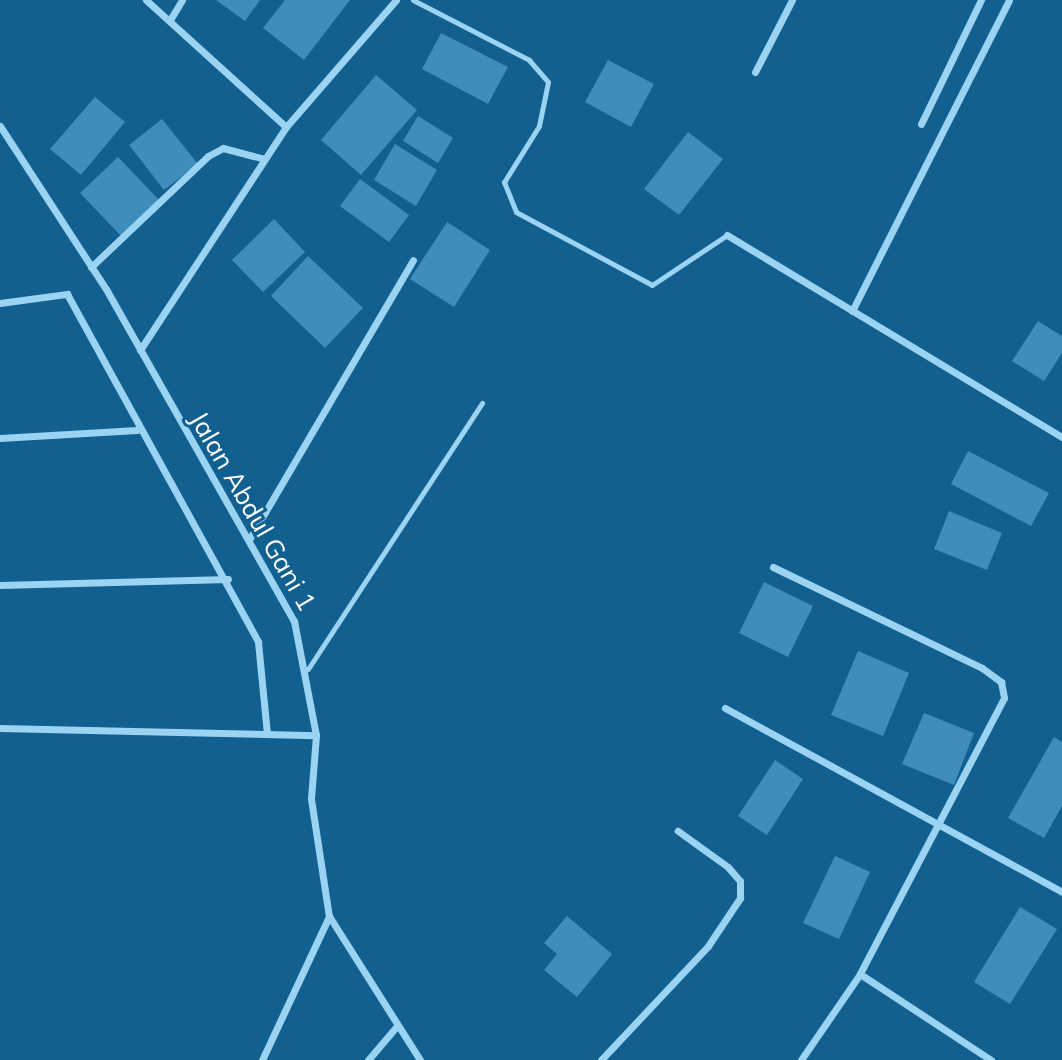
<!DOCTYPE html>
<html>
<head>
<meta charset="utf-8">
<style>
	body { margin:0 }
	#map { position:relative; width:1062px; height:1060px; overflow:hidden; background:#116090; font-family:Mulish,sans-serif }
	div>[style] { position:absolute }
	.building>* { inset:0; background:#3e8dba }
	.lane>* { height:5px; margin:-2.5px; padding:0 2.5px; transform-origin:2.5px; border-radius:2.5px; background:#9bd3f2 }
	.street>* { height:7px; margin:-3.5px; padding:0 3.5px; transform-origin:3.5px; border-radius:3.5px; background:#9bd3f2 }
	span { translate:-50% -50%; white-space:nowrap; text-align:center; line-height:1.15; -webkit-text-stroke:6px #116090; paint-order:stroke }
	.street-label { font-size:26px; color:#fff }
</style>
</head>
<body>
<div id="map">
	<div class="building">
		<i style="clip-path:polygon(216px 0,260px 0,245px 21px)"></i>
		<i style="clip-path:polygon(285px 0,350px 0,304px 60px,263px 28px)"></i>
		<i style="clip-path:polygon(441px 33px,508px 67px,488px 104px,422px 69px)"></i>
		<i style="clip-path:polygon(608px 60px,654px 84px,631px 127px,585px 102px)"></i>
		<i style="clip-path:polygon(376px 75px,417px 110px,361px 175px,321px 140px)"></i>
		<i style="clip-path:polygon(95px 97px,125px 122px,81px 175px,50px 149px)"></i>
		<i style="clip-path:polygon(418px 116px,453px 138px,438px 163px,403px 141px)"></i>
		<i style="clip-path:polygon(162px 119px,198px 164px,164px 190px,129px 145px)"></i>
		<i style="clip-path:polygon(688px 132px,723px 159px,679px 215px,644px 189px)"></i>
		<i style="clip-path:polygon(395px 144px,437px 170px,416px 206px,374px 180px)"></i>
		<i style="clip-path:polygon(118px 157px,160px 201px,121px 236px,80px 193px)"></i>
		<i style="clip-path:polygon(360px 179px,409px 215px,389px 242px,340px 206px)"></i>
		<i style="clip-path:polygon(274px 219px,305px 252px,263px 292px,232px 260px)"></i>
		<i style="clip-path:polygon(447px 222px,490px 250px,454px 307px,410px 279px)"></i>
		<i style="clip-path:polygon(308px 256px,363px 308px,325px 348px,271px 296px)"></i>
		<i style="clip-path:polygon(1038px 321px,1062px 336px,1062px 353px,1044px 381px,1012px 361px)"></i>
		<i style="clip-path:polygon(968px 451px,1049px 493px,1031px 526px,951px 484px)"></i>
		<i style="clip-path:polygon(949px 511px,1002px 533px,987px 570px,934px 549px)"></i>
		<i style="clip-path:polygon(764px 582px,813px 606px,788px 657px,739px 633px)"></i>
		<i style="clip-path:polygon(858px 651px,909px 673px,883px 736px,831px 715px)"></i>
		<i style="clip-path:polygon(924px 713px,974px 733px,954px 785px,902px 764px)"></i>
		<i style="clip-path:polygon(1054px 737px,1062px 742px,1062px 806px,1044px 838px,1008px 818px)"></i>
		<i style="clip-path:polygon(775px 760px,803px 779px,767px 835px,738px 816px)"></i>
		<i style="clip-path:polygon(835px 856px,870px 872px,839px 939px,803px 923px)"></i>
		<i style="clip-path:polygon(1020px 907px,1057px 929px,1010px 1004px,974px 982px)"></i>
		<i style="clip-path:polygon(567px 916px,612px 954px,577px 997px,544px 970px,557px 954px,544px 943px)"></i>
	</div>
	<div class="lane">
		<i style="left:413px;top:0;width:131px;rotate:27.3deg"></i>
		<i style="left:529px;top:60px;width:29px;rotate:49deg"></i>
		<i style="left:548px;top:82px;width:45px;rotate:101.6deg"></i>
		<i style="left:539px;top:126px;width:66px;rotate:122deg"></i>
		<i style="left:504px;top:182px;width:32px;rotate:68deg"></i>
		<i style="left:516px;top:212px;width:154px;rotate:28.2deg"></i>
		<i style="left:652px;top:285px;width:90px;rotate:-33.7deg"></i>
		<i style="left:308px;top:669px;width:318px;rotate:-56.8deg"></i>
	</div>
	<div class="street">
		<i style="left:146px;top:0;width:189px;rotate:42.2deg"></i>
		<i style="left:170px;top:20px;width:23px;rotate:-59deg"></i>
		<i style="left:755px;top:72px;width:81px;rotate:-62.8deg"></i>
		<i style="left:921px;top:124px;width:138px;rotate:-64.2deg"></i>
		<i style="left:0;top:126px;width:194px;rotate:57deg"></i>
		<i style="left:106px;top:289px;width:382px;rotate:60.5deg"></i>
		<i style="left:294px;top:621px;width:116px;rotate:79.1deg"></i>
		<i style="left:316px;top:735px;width:64px;rotate:94.5deg"></i>
		<i style="left:311px;top:799px;width:118px;rotate:81.3deg"></i>
		<i style="left:329px;top:916px;width:170px;rotate:57.7deg"></i>
		<i style="left:727px;top:235px;width:391px;rotate:31.1deg"></i>
		<i style="left:91px;top:267px;width:161px;rotate:-43.5deg"></i>
		<i style="left:208px;top:156px;width:17px;rotate:-28deg"></i>
		<i style="left:223px;top:148px;width:43px;rotate:14.7deg"></i>
		<i style="left:0;top:303px;width:68px;rotate:-7.7deg"></i>
		<i style="left:67px;top:294px;width:397px;rotate:61.2deg"></i>
		<i style="left:258px;top:642px;width:92px;rotate:84.4deg"></i>
		<i style="left:852px;top:311px;width:348px;rotate:-63.2deg"></i>
		<i style="left:140px;top:350px;width:267px;rotate:-56.8deg"></i>
		<i style="left:286px;top:127px;width:168px;rotate:-49.1deg"></i>
		<i style="left:0;top:438px;width:137px;rotate:-3.3deg"></i>
		<i style="left:250px;top:538px;width:322px;rotate:-59.6deg"></i>
		<i style="left:773px;top:567px;width:232px;rotate:25.8deg"></i>
		<i style="left:982px;top:668px;width:24px;rotate:36deg"></i>
		<i style="left:1001px;top:682px;width:16px;rotate:79deg"></i>
		<i style="left:1004px;top:698px;width:311px;rotate:117.6deg"></i>
		<i style="left:860px;top:974px;width:104px;rotate:124.5deg"></i>
		<i style="left:0;top:585px;width:228px;rotate:-1.5deg"></i>
		<i style="left:725px;top:708px;width:384px;rotate:28.6deg"></i>
		<i style="left:0;top:728px;width:316px;rotate:1.3deg"></i>
		<i style="left:860px;top:974px;width:157px;rotate:33.3deg"></i>
		<i style="left:262px;top:1060px;width:159px;rotate:-65deg"></i>
		<i style="left:368px;top:1060px;width:43px;rotate:-49.7deg"></i>
		<i style="left:601px;top:1060px;width:156px;rotate:-46.8deg"></i>
		<i style="left:708px;top:946px;width:58px;rotate:-56.3deg"></i>
		<i style="left:740px;top:898px;width:17px;rotate:-90deg"></i>
		<i style="left:740px;top:881px;width:18px;rotate:-131deg"></i>
		<i style="left:728px;top:867px;width:62px;rotate:-144.2deg"></i>
	</div>
	<div class="street-label">
		<span style="left:253px;top:511px;rotate:60deg">Jalan Abdul Gani 1</span>
	</div>
</div>
</body>
</html>
